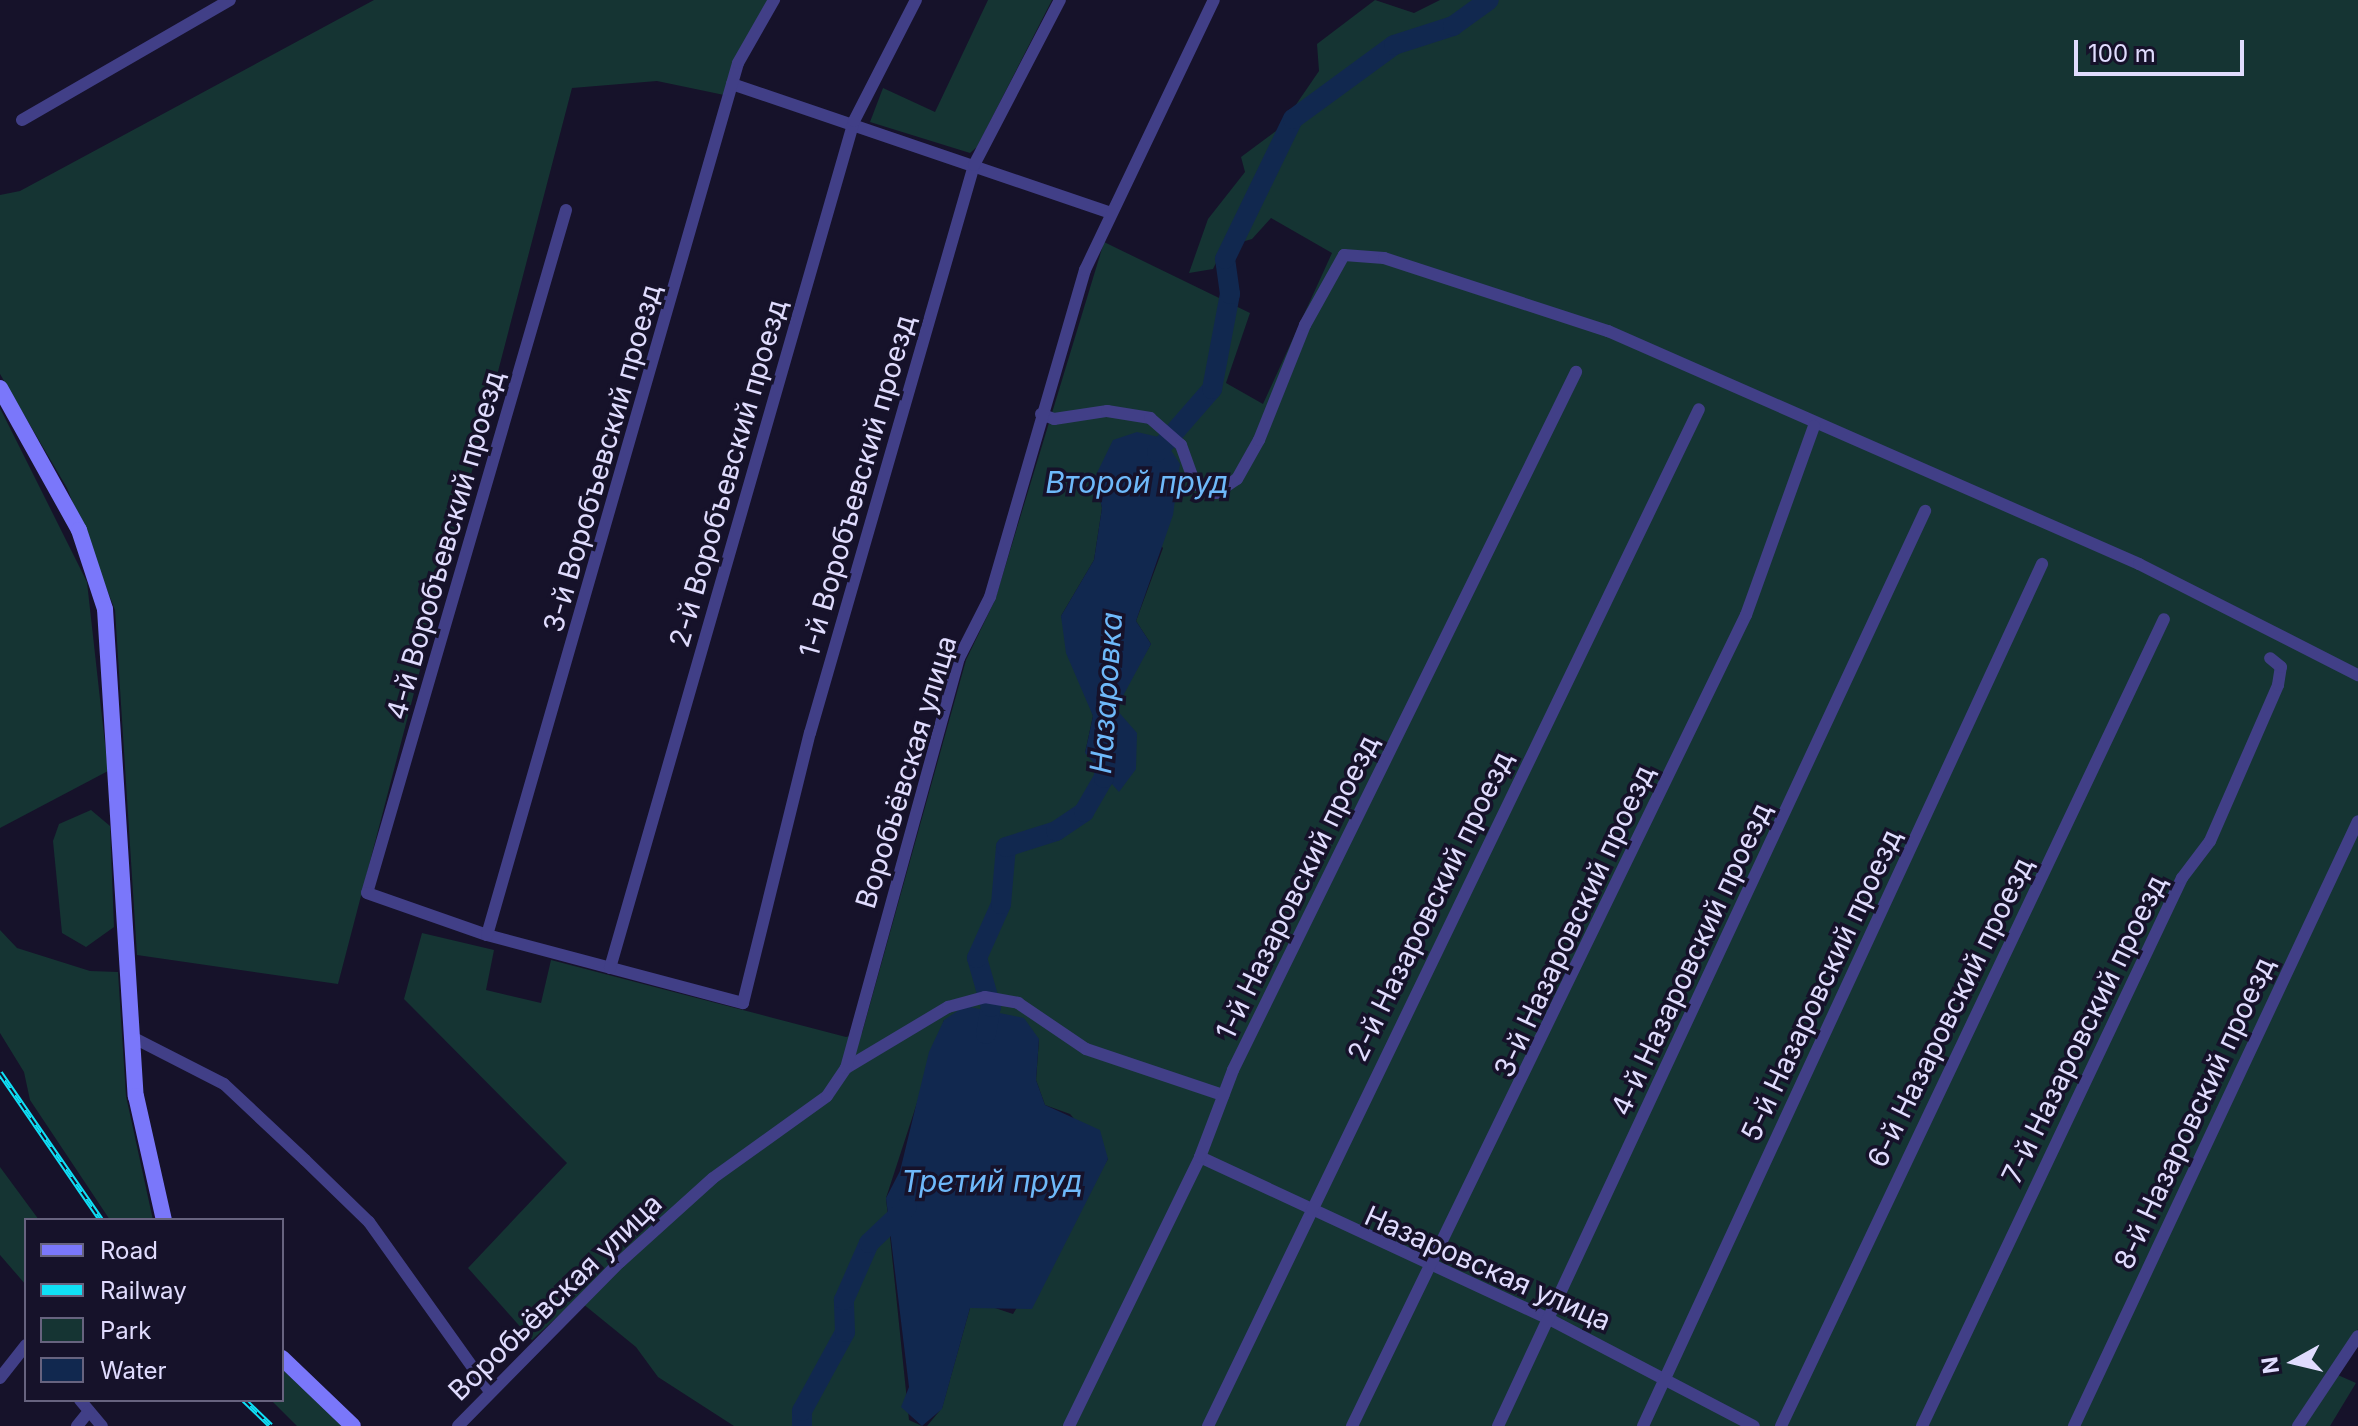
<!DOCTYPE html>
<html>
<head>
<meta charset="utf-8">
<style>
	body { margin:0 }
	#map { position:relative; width:2358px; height:1426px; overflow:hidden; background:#16122a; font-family:Inter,sans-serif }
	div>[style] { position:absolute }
	.green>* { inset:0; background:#153433 }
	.water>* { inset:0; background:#11284f }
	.river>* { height:20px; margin:-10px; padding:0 10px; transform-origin:10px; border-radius:10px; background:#11284f }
	.street>* { height:12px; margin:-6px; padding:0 6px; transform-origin:6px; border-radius:6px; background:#413f87 }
	.secondary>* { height:16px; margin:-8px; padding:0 8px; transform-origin:8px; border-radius:8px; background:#7a77fa }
	.rail>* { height:6px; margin-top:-3px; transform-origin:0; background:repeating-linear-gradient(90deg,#16122a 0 9px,#0fe0f6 0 18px); box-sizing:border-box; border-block:2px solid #0fe0f6 }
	span { translate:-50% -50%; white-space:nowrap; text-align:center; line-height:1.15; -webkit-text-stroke:7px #16122a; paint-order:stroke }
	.street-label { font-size:28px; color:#e0dcfe }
	.water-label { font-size:30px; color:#6eb9fa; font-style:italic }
	.legend { position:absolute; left:24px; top:1218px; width:260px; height:184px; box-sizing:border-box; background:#16122a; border:2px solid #67637f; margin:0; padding:10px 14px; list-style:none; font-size:24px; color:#e0dcfe }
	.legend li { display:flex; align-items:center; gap:16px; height:40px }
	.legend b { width:40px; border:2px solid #67637f }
	.north { position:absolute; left:2254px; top:1322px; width:80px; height:80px; -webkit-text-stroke:6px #16122a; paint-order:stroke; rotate:262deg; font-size:22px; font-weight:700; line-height:32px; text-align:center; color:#e0dcfe }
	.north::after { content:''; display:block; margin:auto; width:28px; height:36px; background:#e0dcfe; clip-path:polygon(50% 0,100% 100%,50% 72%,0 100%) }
	.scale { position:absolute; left:2074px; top:40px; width:170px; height:36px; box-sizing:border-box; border:4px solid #e0dcfe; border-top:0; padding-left:10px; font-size:24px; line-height:28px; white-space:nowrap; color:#e0dcfe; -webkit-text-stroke:6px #16122a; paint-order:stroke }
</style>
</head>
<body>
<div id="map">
	<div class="green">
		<i style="clip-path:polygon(374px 0,774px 0,729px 96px,657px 81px,572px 88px,338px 984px,137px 955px,115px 610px,67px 488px,0 374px,0 195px,20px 191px)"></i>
		<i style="clip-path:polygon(988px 0,1052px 0,977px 147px,970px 153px,870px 122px,883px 88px,935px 112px)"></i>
		<i style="clip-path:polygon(evenodd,1375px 0,1414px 13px,1440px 0,2358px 0,2358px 1329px,2331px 1372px,2356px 1383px,2330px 1426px,927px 1426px,942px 1408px,970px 1308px,983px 1304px,1013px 1314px,1108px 1159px,1070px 1114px,1045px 1105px,1036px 1080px,1039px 1039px,944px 1020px,886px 1198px,909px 1420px,922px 1426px,734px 1426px,658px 1377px,636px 1347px,577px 1299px,532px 1340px,468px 1268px,567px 1163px,404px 999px,422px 933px,494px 950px,486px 990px,541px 1003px,551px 960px,846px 1037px,862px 1033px,966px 660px,995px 600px,1104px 242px,1250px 313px,1226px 383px,1263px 404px,1332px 253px,1271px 218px,1252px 239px,1224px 247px,1213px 269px,1189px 273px,1208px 219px,1245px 172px,1241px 157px,1280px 128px,1319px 71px,1317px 44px,1375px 0,1095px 477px,1163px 548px,1136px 621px,1151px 644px,1085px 753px,1093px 716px,1061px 616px,1094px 560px,1102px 508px,1095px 477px)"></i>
		<i style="clip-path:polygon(0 408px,87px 582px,108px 771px,0 828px)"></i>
		<i style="clip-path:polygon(91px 810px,110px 826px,114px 927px,86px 947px,62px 933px,53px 841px,59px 824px)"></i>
		<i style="clip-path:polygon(0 930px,17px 948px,90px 971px,118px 972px,126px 1096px,153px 1220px,110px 1220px,30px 1100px,24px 1072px,0 1033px)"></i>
		<i style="clip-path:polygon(0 1167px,39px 1220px,26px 1220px,26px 1285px,0 1255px)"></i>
		<i style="clip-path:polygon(282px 1369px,344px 1426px,297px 1426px,271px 1400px,282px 1400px)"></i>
	</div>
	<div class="water">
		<i style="clip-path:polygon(1137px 432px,1163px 438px,1180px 464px,1173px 515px,1136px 621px,1151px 644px,1116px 709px,1137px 733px,1136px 769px,1119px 792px,1085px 753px,1093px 716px,1066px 653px,1061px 616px,1094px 560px,1102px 508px,1095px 477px,1113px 440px)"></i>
		<i style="clip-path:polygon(965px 1006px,1024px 1018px,1039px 1039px,1036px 1080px,1045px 1105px,1100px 1130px,1108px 1159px,1032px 1309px,970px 1308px,942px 1409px,922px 1426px,901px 1407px,909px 1387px,886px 1198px,900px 1171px,929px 1052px,944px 1020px)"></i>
	</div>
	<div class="river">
		<i style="left:1157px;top:452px;width:84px;rotate:-48.9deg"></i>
		<i style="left:1212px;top:389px;width:97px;rotate:-79.3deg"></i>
		<i style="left:1230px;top:294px;width:35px;rotate:-98deg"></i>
		<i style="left:1225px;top:259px;width:156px;rotate:-64.1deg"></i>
		<i style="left:1293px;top:119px;width:125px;rotate:-36.2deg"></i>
		<i style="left:1394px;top:45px;width:62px;rotate:-17.9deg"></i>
		<i style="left:1453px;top:26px;width:44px;rotate:-35.8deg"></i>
		<i style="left:986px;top:1034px;width:27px;rotate:-80deg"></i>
		<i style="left:991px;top:1007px;width:51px;rotate:-105.9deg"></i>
		<i style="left:977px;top:958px;width:59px;rotate:-66deg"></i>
		<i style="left:1001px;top:904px;width:57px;rotate:-85deg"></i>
		<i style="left:1006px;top:847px;width:52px;rotate:-17.7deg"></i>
		<i style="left:1056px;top:831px;width:34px;rotate:-34deg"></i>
		<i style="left:1084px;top:812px;width:39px;rotate:-60deg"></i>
		<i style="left:1104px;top:778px;width:26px;rotate:-90deg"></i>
		<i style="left:802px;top:1426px;width:15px;rotate:-90deg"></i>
		<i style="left:802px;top:1411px;width:90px;rotate:-61.4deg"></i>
		<i style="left:845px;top:1332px;width:32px;rotate:-92deg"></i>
		<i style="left:844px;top:1300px;width:62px;rotate:-66.3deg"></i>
		<i style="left:869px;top:1243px;width:52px;rotate:-43.5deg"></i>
	</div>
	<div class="street">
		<i style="left:732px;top:84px;width:398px;rotate:18.8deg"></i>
		<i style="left:22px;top:120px;width:240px;rotate:-30deg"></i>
		<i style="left:566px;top:210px;width:711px;rotate:106.24deg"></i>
		<i style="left:367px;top:893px;width:127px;rotate:19.3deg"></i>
		<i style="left:487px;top:935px;width:265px;rotate:14.9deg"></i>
		<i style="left:743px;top:1003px;width:278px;rotate:-76.1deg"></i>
		<i style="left:810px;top:733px;width:591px;rotate:-73.89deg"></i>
		<i style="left:974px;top:165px;width:186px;rotate:-62.5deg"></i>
		<i style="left:1041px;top:414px;width:14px;rotate:21deg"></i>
		<i style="left:1054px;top:419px;width:54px;rotate:-8.6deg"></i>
		<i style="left:1107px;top:411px;width:44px;rotate:9.2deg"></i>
		<i style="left:1150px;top:418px;width:41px;rotate:41.1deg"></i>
		<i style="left:1181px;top:445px;width:41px;rotate:70.3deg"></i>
		<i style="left:1195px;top:484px;width:23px;rotate:23deg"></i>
		<i style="left:1216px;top:493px;width:25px;rotate:-34deg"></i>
		<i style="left:1237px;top:479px;width:45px;rotate:-60.6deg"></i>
		<i style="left:1259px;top:440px;width:124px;rotate:-68.2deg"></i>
		<i style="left:1305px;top:325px;width:80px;rotate:-60.9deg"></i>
		<i style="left:1344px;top:255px;width:40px;rotate:4.3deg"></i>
		<i style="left:1384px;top:258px;width:236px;rotate:18.1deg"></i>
		<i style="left:1608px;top:331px;width:580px;rotate:23.69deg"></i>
		<i style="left:2139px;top:564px;width:246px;rotate:26.9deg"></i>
		<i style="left:487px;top:935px;width:907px;rotate:-73.94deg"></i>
		<i style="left:738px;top:63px;width:73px;rotate:-60.3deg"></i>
		<i style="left:610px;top:968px;width:881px;rotate:-73.93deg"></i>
		<i style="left:854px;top:121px;width:136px;rotate:-62.9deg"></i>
		<i style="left:132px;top:1037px;width:103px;rotate:27.1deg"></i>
		<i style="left:224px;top:1084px;width:111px;rotate:43.2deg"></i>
		<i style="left:305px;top:1160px;width:89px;rotate:44.1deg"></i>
		<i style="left:369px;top:1222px;width:206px;rotate:54.5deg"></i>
		<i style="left:846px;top:1068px;width:119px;rotate:-30.9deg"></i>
		<i style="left:948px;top:1007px;width:38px;rotate:-15deg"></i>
		<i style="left:985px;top:997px;width:34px;rotate:10deg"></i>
		<i style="left:1018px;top:1003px;width:82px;rotate:34.1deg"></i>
		<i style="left:1086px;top:1049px;width:145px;rotate:18.6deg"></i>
		<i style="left:1200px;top:1157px;width:385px;rotate:24.9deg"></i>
		<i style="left:1549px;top:1319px;width:231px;rotate:27.6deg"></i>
		<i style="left:0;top:1378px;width:42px;rotate:-51.8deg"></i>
		<i style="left:80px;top:1400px;width:34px;rotate:50deg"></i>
		<i style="left:77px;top:1426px;width:19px;rotate:-51deg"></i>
		<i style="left:458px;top:1426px;width:231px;rotate:-45.4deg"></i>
		<i style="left:620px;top:1262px;width:125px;rotate:-42.1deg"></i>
		<i style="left:713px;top:1178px;width:140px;rotate:-35.7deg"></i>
		<i style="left:827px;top:1096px;width:34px;rotate:-56deg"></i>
		<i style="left:846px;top:1068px;width:425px;rotate:-74.6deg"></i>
		<i style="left:959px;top:658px;width:68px;rotate:-63.1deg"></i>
		<i style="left:990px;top:597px;width:341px;rotate:-73.8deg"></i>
		<i style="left:1085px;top:270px;width:299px;rotate:-64.5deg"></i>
		<i style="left:1069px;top:1426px;width:299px;rotate:-64deg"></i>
		<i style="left:1200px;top:1157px;width:93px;rotate:-69.2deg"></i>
		<i style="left:1233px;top:1070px;width:778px;rotate:-63.83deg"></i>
		<i style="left:1208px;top:1426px;width:1129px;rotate:-64.23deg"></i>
		<i style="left:1352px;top:1426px;width:902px;rotate:-64.09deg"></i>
		<i style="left:1746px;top:615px;width:201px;rotate:-70.2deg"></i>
		<i style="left:1498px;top:1426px;width:1010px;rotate:-64.98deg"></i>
		<i style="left:1643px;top:1426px;width:950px;rotate:-65.16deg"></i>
		<i style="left:1781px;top:1426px;width:893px;rotate:-64.61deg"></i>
		<i style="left:1922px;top:1426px;width:607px;rotate:-64.62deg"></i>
		<i style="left:2182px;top:878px;width:46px;rotate:-52.9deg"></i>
		<i style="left:2210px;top:841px;width:170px;rotate:-66.4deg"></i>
		<i style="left:2278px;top:685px;width:18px;rotate:-81deg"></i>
		<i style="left:2281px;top:667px;width:14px;rotate:-141deg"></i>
		<i style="left:2074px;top:1426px;width:668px;rotate:-64.85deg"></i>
		<i style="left:2298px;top:1426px;width:108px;rotate:-56.3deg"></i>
	</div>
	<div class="secondary">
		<i style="left:0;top:388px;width:162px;rotate:60.9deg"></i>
		<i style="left:79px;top:530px;width:83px;rotate:71.8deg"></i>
		<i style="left:105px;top:609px;width:488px;rotate:86.4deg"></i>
		<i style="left:136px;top:1096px;width:127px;rotate:77.3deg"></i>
		<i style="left:282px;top:1358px;width:98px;rotate:43.8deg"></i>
	</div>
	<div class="rail">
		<i style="left:0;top:1073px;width:178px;rotate:55.5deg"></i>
		<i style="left:244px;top:1400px;width:37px;rotate:44deg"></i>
	</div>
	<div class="street-label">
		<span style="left:602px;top:458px;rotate:-74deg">3-й Воробъевский проезд</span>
		<span style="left:728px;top:473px;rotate:-74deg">2-й Воробъевский проезд</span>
		<span style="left:857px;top:486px;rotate:-74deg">1-й Воробъевский проезд</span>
		<span style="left:445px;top:545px;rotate:-74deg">4-й Воробъевский проезд</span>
		<span style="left:906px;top:772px;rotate:-73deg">Воробьёвская улица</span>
		<span style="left:1297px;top:887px;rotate:-64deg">1-й Назаровский проезд</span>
		<span style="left:1430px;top:906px;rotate:-64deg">2-й Назаровский проезд</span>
		<span style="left:1574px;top:921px;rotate:-65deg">3-й Назаровский проезд</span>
		<span style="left:1691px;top:959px;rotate:-65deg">4-й Назаровский проезд</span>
		<span style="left:1821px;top:985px;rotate:-65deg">5-й Назаровский проезд</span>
		<span style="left:1950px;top:1012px;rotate:-64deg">6-й Назаровский проезд</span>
		<span style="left:2084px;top:1029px;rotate:-64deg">7-й Назаровский проезд</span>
		<span style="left:2194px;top:1113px;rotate:-65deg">8-й Назаровский проезд</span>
		<span style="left:1488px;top:1268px;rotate:24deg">Назаровская улица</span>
		<span style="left:555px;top:1297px;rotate:-44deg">Воробьёвская улица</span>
	</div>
	<div class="water-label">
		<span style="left:1137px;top:482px">Второй пруд</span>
		<span style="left:1106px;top:693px;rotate:-86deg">Назаровка</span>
		<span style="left:992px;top:1181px">Третий пруд</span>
	</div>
	<ul class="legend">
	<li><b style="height:10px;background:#7a77fa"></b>Road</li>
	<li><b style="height:10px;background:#0fe0f6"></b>Railway</li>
	<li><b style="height:22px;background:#153433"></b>Park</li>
	<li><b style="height:22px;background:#11284f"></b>Water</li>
	</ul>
	<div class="north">N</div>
	<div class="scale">100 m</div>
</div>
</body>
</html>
